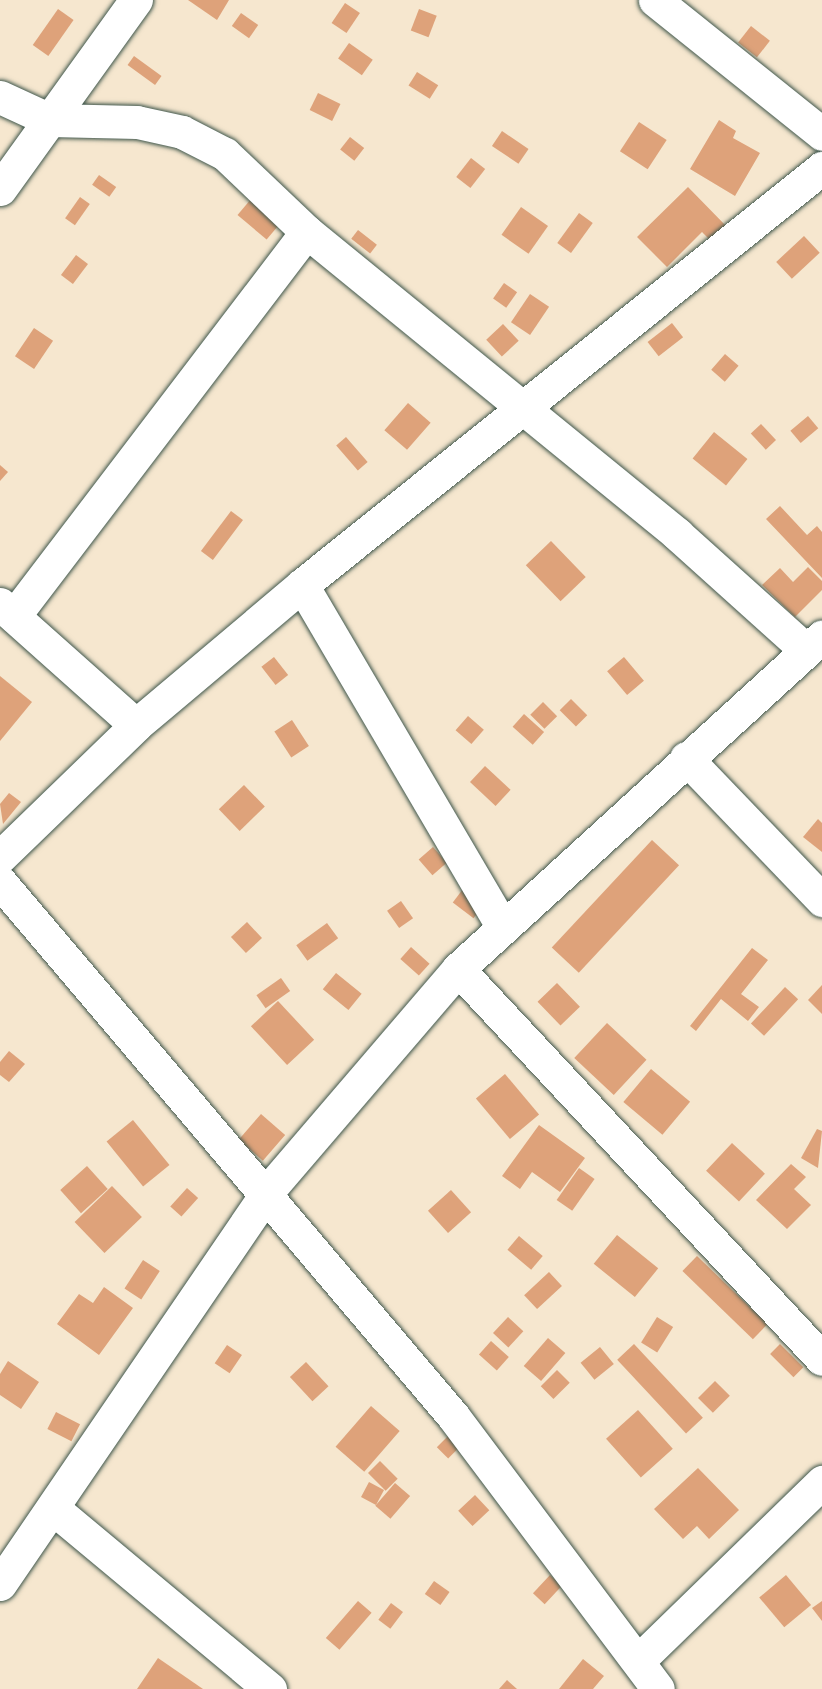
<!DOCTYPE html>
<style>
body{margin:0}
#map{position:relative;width:822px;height:1689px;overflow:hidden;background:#f6e7cf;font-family:Mynerve,sans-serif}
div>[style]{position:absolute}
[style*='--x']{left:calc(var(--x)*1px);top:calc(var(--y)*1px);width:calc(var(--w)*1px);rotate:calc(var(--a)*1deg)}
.building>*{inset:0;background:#dea27a;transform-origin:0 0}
.roads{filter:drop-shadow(0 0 2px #3f564b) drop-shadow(0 0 2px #3f564b)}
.minor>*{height:33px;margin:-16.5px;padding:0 16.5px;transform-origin:16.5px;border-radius:16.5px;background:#fff}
span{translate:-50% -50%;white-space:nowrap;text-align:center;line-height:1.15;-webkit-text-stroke:5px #fcf5e5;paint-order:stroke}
</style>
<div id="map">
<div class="building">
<i style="clip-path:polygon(188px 0,229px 0,217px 20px)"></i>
<i style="left:345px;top:3px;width:18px;height:24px;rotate:34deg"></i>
<i style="left:58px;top:9px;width:19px;height:44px;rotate:35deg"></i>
<i style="left:419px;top:9px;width:19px;height:23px;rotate:21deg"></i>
<i style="left:241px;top:13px;width:21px;height:16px;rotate:35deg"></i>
<i style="left:751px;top:26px;width:24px;height:21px;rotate:38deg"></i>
<i style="left:349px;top:43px;width:29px;height:19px;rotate:35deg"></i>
<i style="left:134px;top:56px;width:34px;height:11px;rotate:36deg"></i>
<i style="left:417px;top:72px;width:25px;height:16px;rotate:32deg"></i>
<i style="left:318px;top:93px;width:25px;height:19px;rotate:26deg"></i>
<i style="clip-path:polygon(719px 120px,736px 131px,733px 138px,760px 153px,735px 196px,690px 169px)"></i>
<i style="left:639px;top:122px;width:33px;height:35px;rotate:33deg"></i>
<i style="left:502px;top:131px;width:32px;height:18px;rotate:34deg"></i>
<i style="left:350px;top:137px;width:18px;height:16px;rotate:38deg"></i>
<i style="left:471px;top:158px;width:18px;height:24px;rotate:38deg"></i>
<i style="left:99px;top:175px;width:21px;height:12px;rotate:35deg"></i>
<i style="clip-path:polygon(688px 187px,728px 228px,713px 243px,702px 232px,667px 267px,637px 237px)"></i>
<i style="left:80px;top:197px;width:12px;height:26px;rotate:35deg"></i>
<i style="left:251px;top:199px;width:38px;height:21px;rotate:40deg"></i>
<i style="left:521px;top:207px;width:33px;height:34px;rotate:35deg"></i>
<i style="left:579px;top:213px;width:17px;height:37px;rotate:36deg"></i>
<i style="left:358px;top:230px;width:24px;height:11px;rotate:38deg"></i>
<i style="left:804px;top:236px;width:23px;height:38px;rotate:47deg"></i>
<i style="left:76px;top:255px;width:15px;height:25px;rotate:37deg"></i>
<i style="left:504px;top:283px;width:16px;height:19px;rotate:35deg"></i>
<i style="left:530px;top:294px;width:23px;height:34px;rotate:34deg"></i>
<i style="left:672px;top:323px;width:18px;height:31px;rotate:52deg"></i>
<i style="left:503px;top:324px;width:23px;height:23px;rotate:47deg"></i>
<i style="left:34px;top:328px;width:23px;height:34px;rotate:34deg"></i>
<i style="left:725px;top:354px;width:18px;height:21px;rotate:41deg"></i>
<i style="left:408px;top:403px;width:30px;height:36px;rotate:41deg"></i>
<i style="left:808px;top:416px;width:16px;height:23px;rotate:50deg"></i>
<i style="left:761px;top:424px;width:22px;height:14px;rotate:47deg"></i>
<i style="left:714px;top:432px;width:43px;height:34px;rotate:39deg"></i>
<i style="left:346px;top:437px;width:33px;height:13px;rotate:49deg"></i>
<i style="clip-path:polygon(0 465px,8px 472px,0 481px)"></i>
<i style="clip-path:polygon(780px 506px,807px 535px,817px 526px,822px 532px,822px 578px,766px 519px)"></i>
<i style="left:231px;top:511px;width:15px;height:50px;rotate:37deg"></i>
<i style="left:551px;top:541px;width:50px;height:35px;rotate:46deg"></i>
<i style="clip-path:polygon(808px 567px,822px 581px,822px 590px,795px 617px,762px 585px,780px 568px,793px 582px)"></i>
<i style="left:274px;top:657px;width:23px;height:16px;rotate:52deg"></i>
<i style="left:624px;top:657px;width:31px;height:22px;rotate:50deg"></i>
<i style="clip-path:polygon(0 676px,32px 702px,0 741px)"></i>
<i style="left:571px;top:699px;width:23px;height:16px;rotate:45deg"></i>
<i style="left:543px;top:702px;width:20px;height:18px;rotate:45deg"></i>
<i style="left:524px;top:714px;width:27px;height:17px;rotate:42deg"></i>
<i style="left:468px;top:716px;width:21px;height:19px;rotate:41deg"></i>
<i style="left:292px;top:720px;width:31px;height:21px;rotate:57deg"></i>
<i style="left:485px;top:766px;width:35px;height:22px;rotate:43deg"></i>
<i style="left:244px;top:785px;width:30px;height:35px;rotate:46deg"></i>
<i style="clip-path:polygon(9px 793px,21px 802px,3px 824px,0 804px)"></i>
<i style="clip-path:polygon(818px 819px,822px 823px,822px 852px,803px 837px)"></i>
<i style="left:652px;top:840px;width:37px;height:147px;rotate:43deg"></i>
<i style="left:433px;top:847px;width:21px;height:19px;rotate:49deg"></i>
<i style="left:466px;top:885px;width:26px;height:22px;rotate:37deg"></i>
<i style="left:401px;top:901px;width:21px;height:17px;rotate:55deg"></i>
<i style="left:247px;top:922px;width:22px;height:22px;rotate:47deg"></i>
<i style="left:327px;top:923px;width:19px;height:38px;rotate:54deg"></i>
<i style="left:411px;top:947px;width:25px;height:16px;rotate:42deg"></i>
<i style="clip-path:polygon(752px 948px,768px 960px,741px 994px,759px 1007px,748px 1021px,721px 999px,696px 1031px,690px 1026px)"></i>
<i style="left:336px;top:973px;width:33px;height:21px;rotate:39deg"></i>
<i style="left:281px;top:978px;width:16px;height:30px;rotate:55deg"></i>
<i style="left:557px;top:983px;width:33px;height:27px;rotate:46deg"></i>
<i style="clip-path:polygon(822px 985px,822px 1014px,808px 1000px)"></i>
<i style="left:785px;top:987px;width:18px;height:50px;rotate:43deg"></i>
<i style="left:278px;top:1001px;width:53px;height:37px;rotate:47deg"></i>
<i style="left:607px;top:1023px;width:54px;height:48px;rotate:43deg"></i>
<i style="clip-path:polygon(9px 1051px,25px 1064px,9px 1082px,0 1075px,0 1062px)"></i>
<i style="left:651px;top:1069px;width:51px;height:43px;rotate:40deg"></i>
<i style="left:505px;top:1074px;width:53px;height:38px;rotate:50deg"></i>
<i style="left:261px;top:1114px;width:32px;height:34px;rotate:41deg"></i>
<i style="left:133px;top:1120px;width:58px;height:34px;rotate:51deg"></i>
<i style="clip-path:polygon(539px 1125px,585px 1158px,560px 1192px,532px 1172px,520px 1189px,502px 1176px)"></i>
<i style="clip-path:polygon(817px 1129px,822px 1131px,818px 1168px,801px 1158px)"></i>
<i style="left:732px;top:1143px;width:45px;height:38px;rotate:43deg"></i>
<i style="clip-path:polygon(791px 1164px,806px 1177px,794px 1189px,811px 1205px,787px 1229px,756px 1200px)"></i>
<i style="left:87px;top:1166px;width:31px;height:36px;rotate:48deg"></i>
<i style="left:579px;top:1168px;width:19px;height:39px;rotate:35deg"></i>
<i style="left:112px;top:1186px;width:43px;height:52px;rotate:46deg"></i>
<i style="left:187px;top:1188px;width:15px;height:25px;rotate:42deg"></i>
<i style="left:451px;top:1190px;width:30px;height:31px;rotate:48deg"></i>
<i style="left:617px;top:1235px;width:53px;height:37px;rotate:39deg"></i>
<i style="left:519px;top:1236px;width:31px;height:18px;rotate:40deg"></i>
<i style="left:697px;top:1256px;width:98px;height:21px;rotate:44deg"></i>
<i style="left:143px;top:1260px;width:20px;height:34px;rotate:33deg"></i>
<i style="left:549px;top:1272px;width:19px;height:34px;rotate:47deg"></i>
<i style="clip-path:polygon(104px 1287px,133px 1308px,99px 1355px,57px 1324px,79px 1294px,93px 1303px)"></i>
<i style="left:508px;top:1317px;width:21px;height:22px;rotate:43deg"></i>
<i style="left:657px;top:1317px;width:19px;height:30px;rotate:32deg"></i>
<i style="left:548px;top:1338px;width:23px;height:37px;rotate:41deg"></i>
<i style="left:491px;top:1341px;width:24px;height:18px;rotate:42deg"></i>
<i style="left:634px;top:1344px;width:101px;height:23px;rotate:47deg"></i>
<i style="left:780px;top:1344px;width:33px;height:14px;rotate:45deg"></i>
<i style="left:227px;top:1345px;width:18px;height:22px;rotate:34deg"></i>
<i style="left:600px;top:1347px;width:22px;height:25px;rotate:51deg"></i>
<i style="clip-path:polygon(8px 1361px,39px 1382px,21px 1409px,0 1395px,0 1374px)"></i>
<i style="left:306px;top:1362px;width:33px;height:22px;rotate:47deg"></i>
<i style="left:557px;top:1370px;width:18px;height:23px;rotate:45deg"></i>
<i style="left:715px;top:1381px;width:21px;height:24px;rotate:45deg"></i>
<i style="left:371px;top:1406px;width:38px;height:54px;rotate:41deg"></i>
<i style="left:638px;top:1410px;width:52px;height:43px;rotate:48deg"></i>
<i style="left:56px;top:1412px;width:27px;height:19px;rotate:27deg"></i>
<i style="left:451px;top:1433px;width:16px;height:20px;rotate:45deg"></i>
<i style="left:380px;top:1461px;width:25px;height:17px;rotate:45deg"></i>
<i style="clip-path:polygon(698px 1468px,739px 1510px,709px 1539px,697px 1526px,683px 1539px,654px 1509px)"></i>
<i style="left:369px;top:1482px;width:17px;height:17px;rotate:28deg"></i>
<i style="left:395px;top:1483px;width:20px;height:30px;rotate:41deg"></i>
<i style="left:475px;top:1495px;width:21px;height:23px;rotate:47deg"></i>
<i style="left:550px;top:1575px;width:16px;height:25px;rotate:43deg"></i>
<i style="left:786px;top:1575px;width:39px;height:35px;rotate:50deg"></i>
<i style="left:434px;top:1581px;width:19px;height:16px;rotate:35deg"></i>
<i style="left:358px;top:1601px;width:18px;height:49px;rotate:41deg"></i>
<i style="clip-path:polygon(822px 1601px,822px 1621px,812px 1608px)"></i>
<i style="left:391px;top:1603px;width:15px;height:21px;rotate:37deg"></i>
<i style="clip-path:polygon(158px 1658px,203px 1689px,137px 1689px)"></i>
<i style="clip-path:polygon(583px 1659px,604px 1676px,593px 1689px,559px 1689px)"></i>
<i style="clip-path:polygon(507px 1680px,517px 1689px,499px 1689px)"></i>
</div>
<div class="roads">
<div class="minor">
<i style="--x:655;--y:0;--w:214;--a:38.7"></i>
<i style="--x:0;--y:97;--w:55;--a:24.7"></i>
<i style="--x:50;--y:120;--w:87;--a:1.3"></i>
<i style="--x:137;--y:122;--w:46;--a:12.5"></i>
<i style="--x:182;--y:132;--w:48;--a:27.1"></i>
<i style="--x:225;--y:154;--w:113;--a:43.6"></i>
<i style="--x:307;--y:232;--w:478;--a:39.2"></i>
<i style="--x:677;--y:534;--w:173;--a:42"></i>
<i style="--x:0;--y:189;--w:233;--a:-54.3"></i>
<i style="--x:302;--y:585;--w:395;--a:59.6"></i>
<i style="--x:0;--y:604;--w:182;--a:41.7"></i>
<i style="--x:14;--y:616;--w:483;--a:-52.7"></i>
<i style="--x:686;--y:758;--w:197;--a:46.2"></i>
<i style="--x:0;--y:857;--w:190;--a:-44.1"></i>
<i style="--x:136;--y:725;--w:217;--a:-40.1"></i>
<i style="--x:302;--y:585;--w:667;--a:-38.73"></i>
<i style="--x:0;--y:882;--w:700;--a:49.69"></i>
<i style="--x:453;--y:1416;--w:341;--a:53.1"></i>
<i style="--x:458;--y:969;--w:533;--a:46.97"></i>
<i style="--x:55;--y:1510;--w:280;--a:39.8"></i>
<i style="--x:0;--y:1584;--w:474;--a:-55.7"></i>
<i style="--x:267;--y:1192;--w:294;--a:-49.4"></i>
<i style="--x:458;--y:969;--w:493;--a:-42.4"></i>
<i style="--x:638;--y:1661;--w:257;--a:-44.2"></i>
</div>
</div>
</div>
